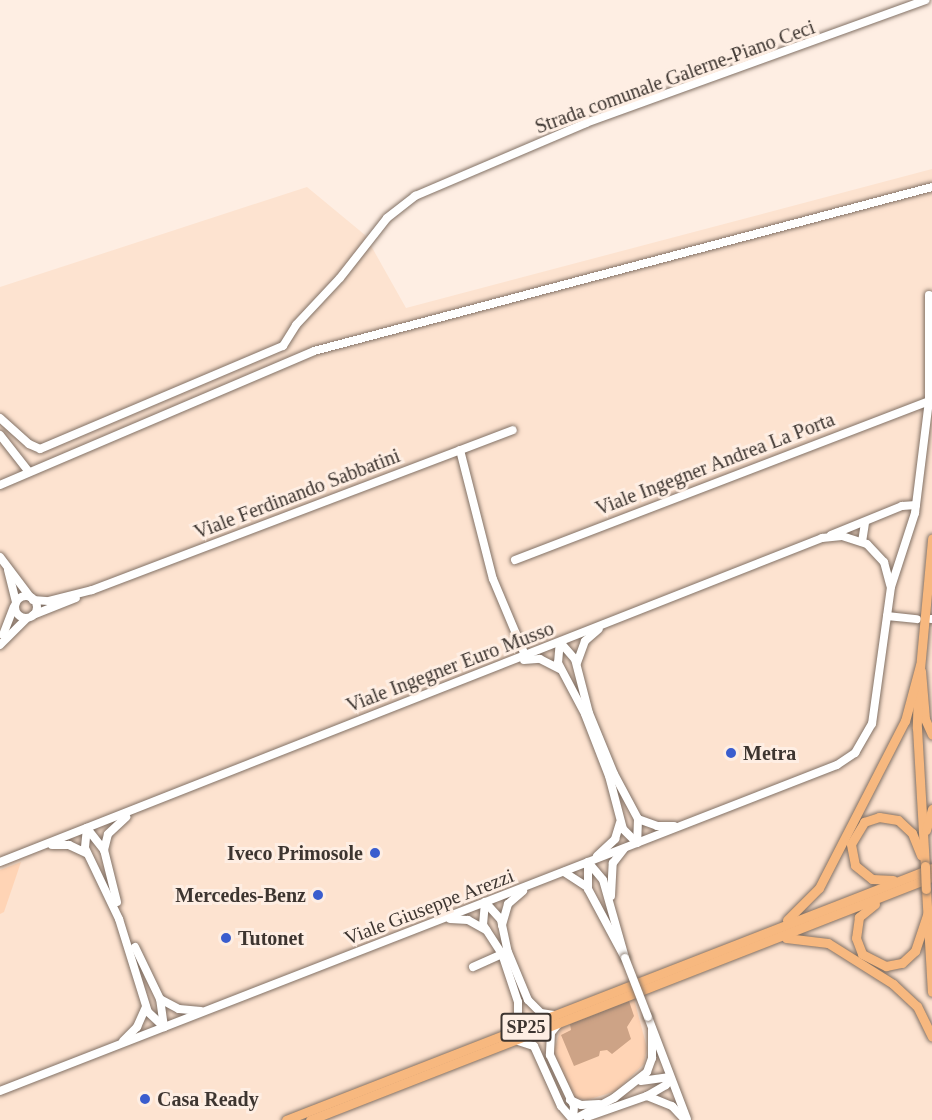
<!DOCTYPE html>
<style>
body{margin:0}
#map{position:relative;width:932px;height:1120px;overflow:hidden;background:#feeee3;font-family:"Times New Roman",serif}
div>[style]{position:absolute}
[style*='--x']{left:calc(var(--x)*1px);top:calc(var(--y)*1px);width:calc(var(--w)*1px);rotate:calc(var(--a)*1deg)}
.built>*{inset:0;background:#fde3d0}
.green>*{inset:0;background:#ffd4b5}
.forest>*{inset:0;background:#cda386}
.roads{filter:drop-shadow(0 0 2px #827165) drop-shadow(0 0 2px #827165)}
.minor>*{height:8px;margin:-4px;padding:0 4px;transform-origin:4px;border-radius:4px;background:#fff}
.minor>.ring{margin:-4px;padding:0;box-sizing:content-box;background:none;border:8px solid #fff;border-radius:50%}
.major>*{height:9px;margin:-4.5px;padding:0 4.5px;transform-origin:4.5px;border-radius:4.5px;background:#f7b87f}
.bridges{filter:drop-shadow(0 0 2px #827165) drop-shadow(0 0 2px #827165)}
.minor-bridge>*{height:8px;margin:-4px;padding:0 4px;transform-origin:4px;border-radius:4px;background:#fff}
.major-bridge>*{height:9px;margin:-4.5px;padding:0 4.5px;transform-origin:4.5px;border-radius:4.5px;background:#f7b87f}
.dots>*{width:16px;height:16px;translate:-50% -50%;box-sizing:border-box;border:3px solid #feeee3;border-radius:50%}
span{translate:-50% -50%;white-space:nowrap;text-align:center;line-height:1.15;-webkit-text-stroke:6px #feeee3;paint-order:stroke}
.shield-label span{padding:2px 4px;background:#feeee3;border:2px solid;border-radius:4px;-webkit-text-stroke-width:0}
.shield-label{font-size:18px;color:#3d3530;font-weight:700}
.street-label{font-size:20px;color:#3d3530}
.poi-label{font-size:20px;color:#3d3530;font-weight:700}
.left{translate:0 -50%;text-align:left}
.right{translate:-100% -50%;text-align:right}
</style>
<div id="map">
<div class="built">
<i style="clip-path:polygon(932px 169px,932px 1120px,0 1120px,0 287px,307px 187px,365px 235px,406px 308px)"></i>
</div>
<div class="green">
<i style="clip-path:polygon(21px 862px,4px 912px,0 914px,0 870px)"></i>
<i style="clip-path:polygon(634px 999px,647px 1048px,644px 1064px,616px 1091px,587px 1100px,576px 1098px,559px 1070px,554px 1050px,561px 1028px)"></i>
</div>
<div class="forest">
<i style="clip-path:polygon(629px 1001px,634px 1016px,627px 1027px,631px 1039px,612px 1054px,607px 1050px,600px 1051px,599px 1056px,574px 1066px,561px 1035px,571px 1030px,570px 1024px)"></i>
</div>
<div class="roads">
<div class="minor">
<i style="--x:0;--y:418;--w:39;--a:42"></i>
<i style="--x:29;--y:444;--w:12;--a:24"></i>
<i style="--x:40;--y:449;--w:264;--a:-23"></i>
<i style="--x:283;--y:346;--w:25;--a:-58"></i>
<i style="--x:296;--y:325;--w:64;--a:-46.9"></i>
<i style="--x:340;--y:278;--w:76;--a:-51.9"></i>
<i style="--x:387;--y:218;--w:36;--a:-38"></i>
<i style="--x:415;--y:196;--w:186;--a:-23.1"></i>
<i style="--x:586;--y:123;--w:361;--a:-19.9"></i>
<i style="--x:0;--y:435;--w:47;--a:51.9"></i>
<i style="--x:460;--y:450;--w:133;--a:75.7"></i>
<i style="--x:493;--y:579;--w:82;--a:67.2"></i>
<i style="--x:0;--y:485;--w:341;--a:-23.1"></i>
<i style="--x:314;--y:351;--w:639;--a:-14.86"></i>
<i style="--x:831;--y:535;--w:77;--a:-22.2"></i>
<i style="--x:902;--y:506;--w:14;--a:-4"></i>
<i style="--x:862;--y:542;--w:19;--a:-81"></i>
<i style="--x:0;--y:557;--w:51;--a:52.9"></i>
<i style="--x:515;--y:560;--w:443;--a:-21"></i>
<i style="--x:8;--y:570;--w:33;--a:76"></i>
<i class="ring" style="left:15px;top:596px;width:14px;height:14px"></i>
<i style="--x:33;--y:600;--w:16;--a:4"></i>
<i style="--x:49;--y:601;--w:44;--a:-14.3"></i>
<i style="--x:92;--y:590;--w:450;--a:-20.8"></i>
<i style="--x:33;--y:615;--w:46;--a:-21.6"></i>
<i style="--x:887;--y:616;--w:30;--a:6"></i>
<i style="--x:931;--y:619;--w:1;--a:0"></i>
<i style="--x:3;--y:635;--w:30;--a:-69"></i>
<i style="--x:560;--y:642;--w:23;--a:49"></i>
<i style="--x:575;--y:659;--w:56;--a:75.5"></i>
<i style="--x:589;--y:713;--w:66;--a:67.7"></i>
<i style="--x:614;--y:774;--w:51;--a:61.9"></i>
<i style="--x:638;--y:819;--w:24;--a:92"></i>
<i style="--x:637;--y:843;--w:20;--a:-135"></i>
<i style="--x:623;--y:829;--w:55;--a:-104.8"></i>
<i style="--x:609;--y:776;--w:66;--a:-111.2"></i>
<i style="--x:585;--y:714;--w:58;--a:-117.9"></i>
<i style="--x:558;--y:663;--w:21;--a:-85"></i>
<i style="--x:0;--y:645;--w:38;--a:-45"></i>
<i style="--x:524;--y:660;--w:16;--a:-4"></i>
<i style="--x:540;--y:659;--w:22;--a:27"></i>
<i style="--x:577;--y:663;--w:23;--a:-70"></i>
<i style="--x:585;--y:641;--w:18;--a:-41"></i>
<i style="--x:638;--y:819;--w:20;--a:20"></i>
<i style="--x:657;--y:826;--w:17;--a:0"></i>
<i style="--x:52;--y:845;--w:17;--a:0"></i>
<i style="--x:69;--y:845;--w:19;--a:25"></i>
<i style="--x:104;--y:850;--w:28;--a:-128"></i>
<i style="--x:87;--y:828;--w:20;--a:96"></i>
<i style="--x:85;--y:848;--w:79;--a:64.4"></i>
<i style="--x:119;--y:919;--w:97;--a:72.7"></i>
<i style="--x:148;--y:1012;--w:22;--a:43"></i>
<i style="--x:164;--y:1027;--w:28;--a:-98"></i>
<i style="--x:597;--y:856;--w:25;--a:-43"></i>
<i style="--x:615;--y:839;--w:17;--a:-73"></i>
<i style="--x:0;--y:862;--w:884;--a:-21.51"></i>
<i style="--x:822;--y:538;--w:20;--a:-6"></i>
<i style="--x:842;--y:536;--w:26;--a:18"></i>
<i style="--x:867;--y:544;--w:25;--a:47"></i>
<i style="--x:884;--y:562;--w:24;--a:75"></i>
<i style="--x:588;--y:862;--w:23;--a:50"></i>
<i style="--x:603;--y:880;--w:81;--a:74.2"></i>
<i style="--x:625;--y:958;--w:78;--a:-118.2"></i>
<i style="--x:588;--y:889;--w:27;--a:-90"></i>
<i style="--x:564;--y:872;--w:27;--a:33"></i>
<i style="--x:611;--y:896;--w:33;--a:-87"></i>
<i style="--x:613;--y:863;--w:18;--a:-52"></i>
<i style="--x:117;--y:902;--w:54;--a:-104"></i>
<i style="--x:104;--y:850;--w:16;--a:-76"></i>
<i style="--x:108;--y:834;--w:25;--a:-43"></i>
<i style="--x:450;--y:919;--w:18;--a:3"></i>
<i style="--x:468;--y:920;--w:21;--a:29"></i>
<i style="--x:502;--y:925;--w:22;--a:-74"></i>
<i style="--x:508;--y:904;--w:20;--a:-41"></i>
<i style="--x:135;--y:947;--w:58;--a:64.3"></i>
<i style="--x:160;--y:999;--w:21;--a:28"></i>
<i style="--x:179;--y:1009;--w:22;--a:5"></i>
<i style="--x:473;--y:967;--w:34;--a:-24"></i>
<i style="--x:648;--y:1017;--w:109;--a:69.1"></i>
<i style="--x:559;--y:1023;--w:13;--a:129"></i>
<i style="--x:551;--y:1033;--w:22;--a:93"></i>
<i style="--x:550;--y:1055;--w:56;--a:64.8"></i>
<i style="--x:574;--y:1106;--w:14;--a:94"></i>
<i style="--x:510;--y:1033;--w:16;--a:-60"></i>
<i style="--x:518;--y:1019;--w:17;--a:-90"></i>
<i style="--x:518;--y:1002;--w:51;--a:-108.4"></i>
<i style="--x:502;--y:954;--w:35;--a:-123"></i>
<i style="--x:483;--y:925;--w:23;--a:-85"></i>
<i style="--x:485;--y:902;--w:24;--a:48"></i>
<i style="--x:501;--y:920;--w:33;--a:78"></i>
<i style="--x:508;--y:952;--w:52;--a:67.4"></i>
<i style="--x:528;--y:1000;--w:18;--a:45"></i>
<i style="--x:541;--y:1013;--w:13;--a:9"></i>
<i style="--x:515;--y:1040;--w:20;--a:18"></i>
<i style="--x:534;--y:1046;--w:66;--a:65.8"></i>
<i style="--x:561;--y:1106;--w:18;--a:49"></i>
<i style="--x:123;--y:1041;--w:20;--a:-45"></i>
<i style="--x:137;--y:1027;--w:22;--a:-66"></i>
<i style="--x:641;--y:1081;--w:29;--a:-8"></i>
<i style="--x:670;--y:1077;--w:9;--a:117"></i>
<i style="--x:666;--y:1085;--w:22;--a:150"></i>
<i style="--x:0;--y:1091;--w:898;--a:-21.28"></i>
<i style="--x:837;--y:765;--w:22;--a:-34"></i>
<i style="--x:855;--y:753;--w:34;--a:-60"></i>
<i style="--x:872;--y:724;--w:138;--a:-82.1"></i>
<i style="--x:891;--y:587;--w:78;--a:-72"></i>
<i style="--x:915;--y:513;--w:113;--a:-82.9"></i>
<i style="--x:929;--y:401;--w:106;--a:-90"></i>
<i style="--x:570;--y:1100;--w:12;--a:24"></i>
<i style="--x:581;--y:1105;--w:18;--a:-3"></i>
<i style="--x:587;--y:1117;--w:64;--a:-19.3"></i>
<i style="--x:647;--y:1096;--w:27;--a:22"></i>
<i style="--x:672;--y:1106;--w:19;--a:47"></i>
<i style="--x:573;--y:1120;--w:47;--a:-28.2"></i>
<i style="--x:614;--y:1098;--w:42;--a:-38.2"></i>
<i style="--x:647;--y:1072;--w:15;--a:-70"></i>
<i style="--x:652;--y:1058;--w:28;--a:-90"></i>
</div>
<div class="major">
<i style="--x:920;--y:669;--w:131;--a:-84.7"></i>
<i style="--x:921;--y:671;--w:48;--a:85.2"></i>
<i style="--x:925;--y:719;--w:17;--a:66"></i>
<i style="--x:918;--y:692;--w:36;--a:92"></i>
<i style="--x:917;--y:728;--w:138;--a:86.7"></i>
<i style="--x:926;--y:830;--w:22;--a:-74"></i>
<i style="--x:893;--y:880;--w:21;--a:-177"></i>
<i style="--x:872;--y:879;--w:22;--a:-141"></i>
<i style="--x:855;--y:865;--w:21;--a:-101"></i>
<i style="--x:851;--y:844;--w:26;--a:-59"></i>
<i style="--x:864;--y:822;--w:16;--a:-18"></i>
<i style="--x:879;--y:817;--w:19;--a:9"></i>
<i style="--x:898;--y:820;--w:19;--a:43"></i>
<i style="--x:912;--y:833;--w:24;--a:68"></i>
<i style="--x:926;--y:889;--w:103;--a:86.7"></i>
<i style="--x:875;--y:904;--w:21;--a:141"></i>
<i style="--x:859;--y:917;--w:21;--a:98"></i>
<i style="--x:856;--y:938;--w:17;--a:69"></i>
<i style="--x:862;--y:954;--w:27;--a:27"></i>
<i style="--x:886;--y:966;--w:16;--a:-11"></i>
<i style="--x:902;--y:963;--w:18;--a:-43"></i>
<i style="--x:915;--y:951;--w:41;--a:-71.6"></i>
<i style="--x:787;--y:920;--w:45;--a:-45"></i>
<i style="--x:819;--y:888;--w:188;--a:-62.8"></i>
<i style="--x:905;--y:721;--w:58;--a:-75"></i>
<i style="--x:786;--y:938;--w:42;--a:6.8"></i>
<i style="--x:828;--y:943;--w:77;--a:32.2"></i>
<i style="--x:893;--y:984;--w:33;--a:43"></i>
<i style="--x:917;--y:1006;--w:34;--a:64"></i>
<i style="--x:286;--y:1120;--w:693;--a:-21.31"></i>
<i style="--x:310;--y:1120;--w:668;--a:-21.34"></i>
</div>
</div>
<div class="bridges">
<div class="minor-bridge">
<i style="--x:625;--y:958;--w:63;--a:68.7"></i>
</div>
<div class="major-bridge">
<i style="--x:925;--y:866;--w:23;--a:88"></i>
</div>
</div>
<div class="dots">
<i style="left:731px;top:753px;background:#3a5dce"></i>
<i style="left:375px;top:853px;background:#3a5dce"></i>
<i style="left:318px;top:895px;background:#3a5dce"></i>
<i style="left:226px;top:938px;background:#3a5dce"></i>
<i style="left:145px;top:1099px;background:#3a5dce"></i>
</div>
<div class="shield-label">
<span style="left:526px;top:1027px">SP25</span>
</div>
<div class="street-label">
<span style="left:675px;top:77px;rotate:-20deg">Strada comunale Galerne-Piano Ceci</span>
<span style="left:715px;top:464px;rotate:-21deg">Viale Ingegner Andrea La Porta</span>
<span style="left:297px;top:494px;rotate:-21deg">Viale Ferdinando Sabbatini</span>
<span style="left:450px;top:667px;rotate:-21deg">Viale Ingegner Euro Musso</span>
<span style="left:429px;top:907px;rotate:-21deg">Viale Giuseppe Arezzi</span>
</div>
<div class="poi-label">
<span class="left" style="left:743px;top:753px">Metra</span>
<span class="right" style="left:363px;top:853px">Iveco Primosole</span>
<span class="right" style="left:306px;top:895px">Mercedes-Benz</span>
<span class="left" style="left:238px;top:938px">Tutonet</span>
<span class="left" style="left:157px;top:1099px">Casa Ready</span>
</div>
</div>
